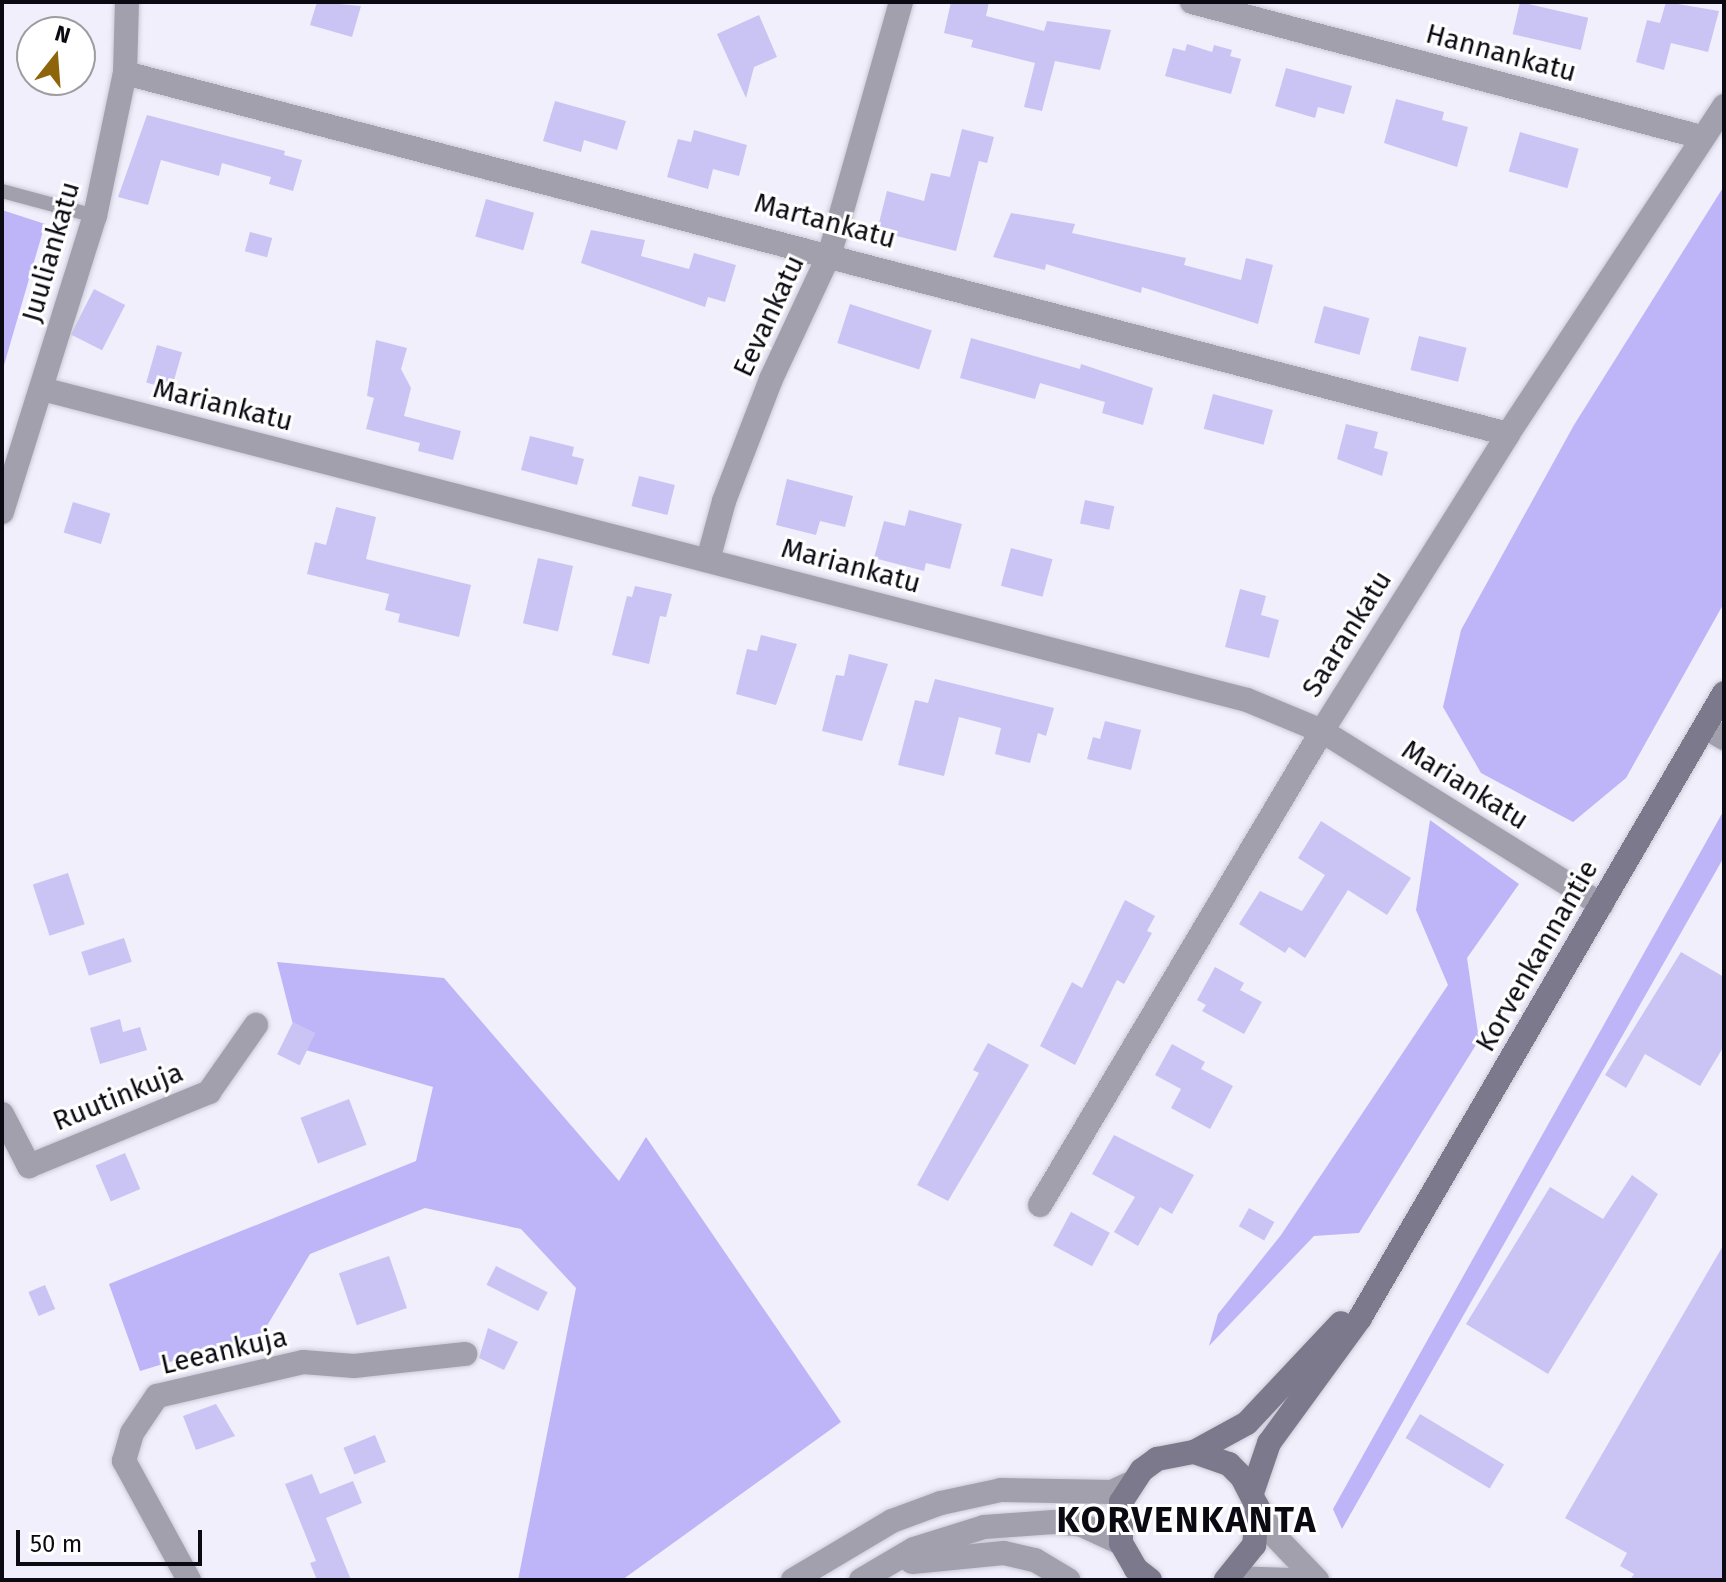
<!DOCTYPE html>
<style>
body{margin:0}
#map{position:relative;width:1726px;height:1582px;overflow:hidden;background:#f0effb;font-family:"Fira Sans",sans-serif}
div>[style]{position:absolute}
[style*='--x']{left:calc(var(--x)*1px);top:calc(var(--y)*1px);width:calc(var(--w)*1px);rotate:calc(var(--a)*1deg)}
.green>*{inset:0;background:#bdb5f7}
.building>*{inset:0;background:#c9c4f4;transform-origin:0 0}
.roads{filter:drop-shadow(0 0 2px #cbcad6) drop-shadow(0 0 2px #cbcad6)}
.lane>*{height:14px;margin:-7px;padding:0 7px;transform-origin:7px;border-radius:7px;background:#a1a0ac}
.street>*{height:24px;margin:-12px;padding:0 12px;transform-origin:12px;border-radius:12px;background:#a1a0ac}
.secondary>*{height:24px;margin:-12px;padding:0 12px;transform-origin:12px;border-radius:12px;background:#7b798b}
span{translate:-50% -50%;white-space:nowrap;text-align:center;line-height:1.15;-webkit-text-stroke:6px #fff;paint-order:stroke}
.street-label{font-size:28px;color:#0b0a13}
.district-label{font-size:36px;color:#0b0a13;font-weight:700;letter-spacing:2px}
.frame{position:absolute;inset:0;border:4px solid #0b0a13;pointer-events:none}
.north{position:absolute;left:16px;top:16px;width:80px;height:80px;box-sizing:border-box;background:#fff;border:2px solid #9d9da1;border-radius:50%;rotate:17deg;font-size:22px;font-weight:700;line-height:32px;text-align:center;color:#0b0a13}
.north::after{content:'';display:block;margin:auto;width:28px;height:36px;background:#8e650a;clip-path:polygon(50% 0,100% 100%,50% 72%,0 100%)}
.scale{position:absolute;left:16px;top:1530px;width:186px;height:36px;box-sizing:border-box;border:4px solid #0b0a13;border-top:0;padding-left:10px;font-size:24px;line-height:28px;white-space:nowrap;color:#0b0a13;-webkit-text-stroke:6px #fff;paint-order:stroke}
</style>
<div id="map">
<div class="green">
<i style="clip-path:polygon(1724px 186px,1724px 603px,1626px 778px,1573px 822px,1481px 773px,1443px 707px,1461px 630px,1574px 425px)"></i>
<i style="clip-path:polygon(2px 210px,45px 224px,2px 372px)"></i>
<i style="clip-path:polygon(1724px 810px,1724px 857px,1342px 1529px,1333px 1509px)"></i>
<i style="clip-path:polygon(1430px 820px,1519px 884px,1467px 958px,1479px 1040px,1359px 1233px,1314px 1236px,1209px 1346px,1218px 1314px,1281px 1235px,1448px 985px,1416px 910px)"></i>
<i style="clip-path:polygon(277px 962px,444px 978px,619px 1181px,646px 1137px,841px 1422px,622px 1580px,518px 1580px,576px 1288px,521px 1229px,425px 1208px,310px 1254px,262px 1334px,140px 1371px,109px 1284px,416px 1161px,433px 1087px,299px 1048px)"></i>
</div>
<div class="building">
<i style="clip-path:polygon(317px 2px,361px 6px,352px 37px,310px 25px)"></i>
<i style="clip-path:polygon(951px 2px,989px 2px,986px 16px,1044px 31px,1047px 21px,1111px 30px,1100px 70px,1055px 61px,1042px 111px,1024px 107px,1035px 63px,971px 47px,973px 40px,944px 33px)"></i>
<i style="left:1520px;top:2px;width:70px;height:33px;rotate:13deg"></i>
<i style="clip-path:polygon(1666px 2px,1719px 11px,1708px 52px,1671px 43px,1664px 70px,1636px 62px,1647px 20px,1660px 23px)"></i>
<i style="clip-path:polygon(759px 15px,777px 57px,754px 67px,746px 98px,717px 34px)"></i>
<i style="clip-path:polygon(1187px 44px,1212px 52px,1214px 45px,1232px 50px,1230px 56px,1241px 59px,1231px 94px,1165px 76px,1173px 48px,1185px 51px)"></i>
<i style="clip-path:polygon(1286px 68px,1352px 86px,1344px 114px,1318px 107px,1315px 118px,1275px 106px)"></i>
<i style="clip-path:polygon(1396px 99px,1444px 112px,1442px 120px,1468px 127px,1457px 167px,1384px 143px)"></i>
<i style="clip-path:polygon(555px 101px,626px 121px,617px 150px,584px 140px,581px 152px,543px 141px)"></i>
<i style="clip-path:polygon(147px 115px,285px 151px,284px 155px,302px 160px,293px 191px,269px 184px,271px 177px,222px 163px,219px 176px,161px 160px,148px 205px,118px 197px)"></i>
<i style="clip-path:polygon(962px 129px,994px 137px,987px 163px,979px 161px,956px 251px,877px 231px,887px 191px,924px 201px,931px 173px,950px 177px)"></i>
<i style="clip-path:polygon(694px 130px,747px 145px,739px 176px,713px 169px,708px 189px,667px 177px,678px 139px,691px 142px)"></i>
<i style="left:1520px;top:132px;width:61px;height:41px;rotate:16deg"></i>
<i style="left:486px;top:199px;width:50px;height:39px;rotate:16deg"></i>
<i style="clip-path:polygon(1011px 213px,1075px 224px,1072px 233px,1186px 258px,1184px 265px,1241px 280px,1246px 258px,1273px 265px,1258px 324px,1142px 287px,1141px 293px,1046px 264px,1045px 270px,993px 257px)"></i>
<i style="clip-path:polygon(591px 230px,645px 240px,641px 256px,689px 269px,694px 253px,736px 265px,725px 302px,708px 297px,705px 307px,581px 263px)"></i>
<i style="left:250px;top:232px;width:23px;height:20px;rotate:15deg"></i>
<i style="left:94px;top:289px;width:35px;height:51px;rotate:27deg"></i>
<i style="left:850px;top:304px;width:86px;height:41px;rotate:18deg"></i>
<i style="left:1324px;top:306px;width:47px;height:38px;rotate:15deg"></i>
<i style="left:1419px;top:336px;width:49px;height:35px;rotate:14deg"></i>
<i style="clip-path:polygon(971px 338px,1080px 369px,1081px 364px,1153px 388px,1143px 425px,1102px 413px,1105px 402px,1040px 383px,1035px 399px,960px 378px)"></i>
<i style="clip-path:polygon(376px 340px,407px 348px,401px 369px,411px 388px,404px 416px,461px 431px,453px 460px,418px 451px,420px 443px,366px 429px,374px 398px,367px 396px)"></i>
<i style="left:157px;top:345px;width:26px;height:39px;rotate:16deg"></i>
<i style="left:1213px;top:394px;width:62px;height:36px;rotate:15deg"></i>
<i style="clip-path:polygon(1346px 424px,1378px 432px,1374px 448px,1388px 452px,1382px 476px,1337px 459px)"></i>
<i style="clip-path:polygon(530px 436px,574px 447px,572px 456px,584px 459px,577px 485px,521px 470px)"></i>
<i style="left:639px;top:476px;width:37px;height:31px;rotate:14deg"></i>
<i style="clip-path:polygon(787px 479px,853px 496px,845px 527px,820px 521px,816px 535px,776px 525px)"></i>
<i style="left:1085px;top:500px;width:30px;height:24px;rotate:12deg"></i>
<i style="left:73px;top:502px;width:39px;height:32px;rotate:17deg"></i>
<i style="clip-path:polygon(336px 507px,376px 517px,366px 559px,471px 585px,459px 637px,398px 622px,400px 614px,385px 610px,389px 594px,307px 574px,315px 542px,326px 545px)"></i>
<i style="clip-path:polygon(909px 510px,962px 524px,950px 569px,926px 563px,924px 571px,874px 558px,884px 521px,905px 526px)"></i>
<i style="left:1011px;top:548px;width:43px;height:39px;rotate:15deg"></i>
<i style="left:538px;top:558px;width:36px;height:67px;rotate:13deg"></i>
<i style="clip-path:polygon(635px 586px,672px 594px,666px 617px,660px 616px,649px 664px,612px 655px,627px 596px,632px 597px)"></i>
<i style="clip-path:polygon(1240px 589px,1266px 596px,1261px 615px,1279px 620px,1269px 658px,1225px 647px)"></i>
<i style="clip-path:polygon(761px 635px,797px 644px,776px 705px,736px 694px,747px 649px,757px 651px)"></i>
<i style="clip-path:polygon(849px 654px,888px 664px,862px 741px,822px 731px,836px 675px,844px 676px)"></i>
<i style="clip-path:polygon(935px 679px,1054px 708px,1046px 736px,1038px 733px,1030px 763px,995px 754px,1001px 728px,959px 717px,944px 776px,898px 765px,915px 700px,928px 703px)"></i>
<i style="clip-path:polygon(1105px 721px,1141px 730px,1131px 770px,1087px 759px,1093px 737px,1100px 739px)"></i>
<i style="clip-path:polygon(1321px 821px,1411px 878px,1387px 915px,1348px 890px,1305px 958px,1289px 947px,1285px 953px,1239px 924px,1260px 891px,1302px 911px,1325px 875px,1298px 858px)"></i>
<i style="left:68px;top:873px;width:54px;height:37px;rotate:72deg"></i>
<i style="clip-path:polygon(1125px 900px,1155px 916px,1147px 931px,1152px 933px,1124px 984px,1117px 980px,1075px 1065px,1040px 1046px,1072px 982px,1082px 988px)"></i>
<i style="left:124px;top:938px;width:25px;height:45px;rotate:72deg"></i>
<i style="clip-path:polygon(1681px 952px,1724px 977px,1724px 1046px,1700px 1086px,1645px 1054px,1626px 1088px,1605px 1075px)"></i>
<i style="clip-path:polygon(1215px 967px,1244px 983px,1240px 990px,1262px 1002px,1244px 1034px,1202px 1011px,1206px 1005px,1197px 1000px)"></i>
<i style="clip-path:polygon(120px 1019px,123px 1032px,140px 1027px,147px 1050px,100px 1064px,90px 1028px)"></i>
<i style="left:293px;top:1022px;width:25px;height:36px;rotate:26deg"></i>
<i style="clip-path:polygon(988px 1043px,1029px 1065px,948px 1201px,917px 1185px,979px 1073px,973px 1070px)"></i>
<i style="clip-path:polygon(1172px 1044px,1205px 1062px,1201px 1069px,1233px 1086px,1210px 1129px,1171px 1108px,1181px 1089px,1155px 1075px)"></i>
<i style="left:349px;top:1099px;width:49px;height:52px;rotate:69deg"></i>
<i style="clip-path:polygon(1114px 1135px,1194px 1175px,1172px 1214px,1160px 1207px,1138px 1246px,1114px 1232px,1135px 1197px,1092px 1174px)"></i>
<i style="left:125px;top:1153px;width:39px;height:32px;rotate:67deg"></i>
<i style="clip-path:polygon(1632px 1175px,1658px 1194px,1548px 1374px,1466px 1324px,1550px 1187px,1603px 1219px)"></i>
<i style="left:1249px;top:1208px;width:29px;height:21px;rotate:29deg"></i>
<i style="left:1071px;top:1212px;width:44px;height:38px;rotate:28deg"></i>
<i style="clip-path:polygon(1724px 1244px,1724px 1580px,1630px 1580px,1634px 1574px,1620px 1566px,1627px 1553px,1565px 1518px)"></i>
<i style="left:389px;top:1256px;width:55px;height:53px;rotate:71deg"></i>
<i style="left:496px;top:1266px;width:58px;height:21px;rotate:27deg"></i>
<i style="left:45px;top:1285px;width:26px;height:18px;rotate:67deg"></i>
<i style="clip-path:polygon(488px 1328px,518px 1342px,504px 1370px,479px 1358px)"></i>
<i style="clip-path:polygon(216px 1404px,235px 1436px,196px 1450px,183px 1416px)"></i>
<i style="left:1420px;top:1414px;width:98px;height:28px;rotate:31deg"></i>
<i style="left:375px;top:1435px;width:29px;height:34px;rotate:68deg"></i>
<i style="clip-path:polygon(312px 1474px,320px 1494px,353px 1481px,362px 1503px,326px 1518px,351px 1580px,317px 1580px,310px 1563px,316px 1561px,285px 1484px)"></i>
</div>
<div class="roads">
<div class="lane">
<i style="--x:2;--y:191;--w:96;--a:15"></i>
</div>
<div class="street">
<i style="--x:1192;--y:2;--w:527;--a:14.85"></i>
<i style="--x:125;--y:73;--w:1429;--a:14.63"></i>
<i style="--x:42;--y:389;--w:1244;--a:14.47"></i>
<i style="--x:1247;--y:700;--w:81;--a:22.5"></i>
<i style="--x:1322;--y:731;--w:329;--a:31.9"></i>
<i style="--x:2;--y:512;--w:310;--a:-72.6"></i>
<i style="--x:95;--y:216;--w:146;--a:-78.2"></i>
<i style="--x:125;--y:73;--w:71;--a:-88.4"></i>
<i style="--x:708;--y:560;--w:61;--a:-74.8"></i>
<i style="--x:724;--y:501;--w:131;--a:-68.9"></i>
<i style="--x:771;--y:379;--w:139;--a:-64.9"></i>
<i style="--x:830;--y:253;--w:261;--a:-74.2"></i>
<i style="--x:1705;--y:727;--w:22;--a:30"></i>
<i style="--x:2;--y:1114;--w:59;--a:62.6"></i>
<i style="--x:29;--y:1166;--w:195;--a:-22.3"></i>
<i style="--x:209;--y:1092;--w:82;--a:-55"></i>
<i style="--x:1040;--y:1205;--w:552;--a:-59.25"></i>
<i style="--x:1322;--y:731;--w:350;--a:-57.9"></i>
<i style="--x:1508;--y:434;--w:393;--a:-56.6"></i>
<i style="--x:1257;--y:1506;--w:32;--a:60"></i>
<i style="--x:1273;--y:1534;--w:64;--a:46.3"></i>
<i style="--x:912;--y:1562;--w:92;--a:-5.6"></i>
<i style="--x:1004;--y:1553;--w:32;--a:13"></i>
<i style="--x:1035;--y:1560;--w:39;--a:31"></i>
<i style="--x:1231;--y:1578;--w:59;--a:1.9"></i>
<i style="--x:189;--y:1580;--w:136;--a:-118.6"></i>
<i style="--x:124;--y:1461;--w:29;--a:-74"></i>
<i style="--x:132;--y:1433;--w:45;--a:-56"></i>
<i style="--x:157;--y:1396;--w:150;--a:-13.1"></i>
<i style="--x:303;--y:1362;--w:51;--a:4.5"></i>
<i style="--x:354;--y:1366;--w:112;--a:-6.2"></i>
<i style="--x:793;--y:1580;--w:115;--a:-30.8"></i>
<i style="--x:892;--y:1521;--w:52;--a:-20.2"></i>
<i style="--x:941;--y:1503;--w:61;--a:-12.2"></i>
<i style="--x:1001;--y:1490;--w:111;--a:1"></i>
<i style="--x:1112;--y:1492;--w:19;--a:-25"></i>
<i style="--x:861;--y:1580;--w:61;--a:-30.3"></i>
<i style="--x:914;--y:1549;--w:73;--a:-17.4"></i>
<i style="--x:984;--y:1527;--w:70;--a:-4.1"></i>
<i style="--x:1054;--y:1522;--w:28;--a:6"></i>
<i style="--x:1082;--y:1525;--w:43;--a:24.8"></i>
</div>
<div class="secondary">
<i style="--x:1194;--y:1452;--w:60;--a:-28.7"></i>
<i style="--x:1247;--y:1423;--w:137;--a:-46.8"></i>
<i style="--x:1252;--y:1493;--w:53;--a:-71.2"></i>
<i style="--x:1269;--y:1443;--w:155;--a:-53.9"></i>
<i style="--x:1360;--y:1318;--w:723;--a:-59.78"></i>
<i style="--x:1150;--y:1580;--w:18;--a:-142"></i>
<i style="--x:1136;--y:1569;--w:30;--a:-120"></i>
<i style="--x:1121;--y:1543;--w:41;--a:-90"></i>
<i style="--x:1121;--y:1502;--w:38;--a:-57"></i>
<i style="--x:1142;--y:1470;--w:19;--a:-36"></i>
<i style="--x:1157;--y:1459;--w:38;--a:-11"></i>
<i style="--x:1194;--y:1452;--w:37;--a:19"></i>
<i style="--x:1229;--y:1464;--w:18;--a:45"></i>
<i style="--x:1242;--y:1477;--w:33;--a:63"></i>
<i style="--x:1257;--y:1506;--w:39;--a:94"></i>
<i style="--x:1254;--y:1545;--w:45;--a:128.7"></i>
</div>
</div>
<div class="street-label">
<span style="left:1501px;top:53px;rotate:15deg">Hannankatu</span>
<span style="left:825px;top:221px;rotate:15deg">Martankatu</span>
<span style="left:51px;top:252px;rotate:-74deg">Juuliankatu</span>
<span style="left:769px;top:316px;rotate:-65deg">Eevankatu</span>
<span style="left:223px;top:405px;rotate:14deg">Mariankatu</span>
<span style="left:851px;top:566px;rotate:15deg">Mariankatu</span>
<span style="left:1347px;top:634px;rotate:-58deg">Saarankatu</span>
<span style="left:1465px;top:785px;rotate:32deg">Mariankatu</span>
<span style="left:1537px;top:956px;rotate:-60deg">Korvenkannantie</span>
<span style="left:118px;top:1097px;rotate:-22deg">Ruutinkuja</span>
<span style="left:224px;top:1351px;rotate:-13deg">Leeankuja</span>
</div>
<div class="district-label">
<span style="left:1187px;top:1521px">KORVENKANTA</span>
</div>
<div class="frame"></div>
<div class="north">N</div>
<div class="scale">50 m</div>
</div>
